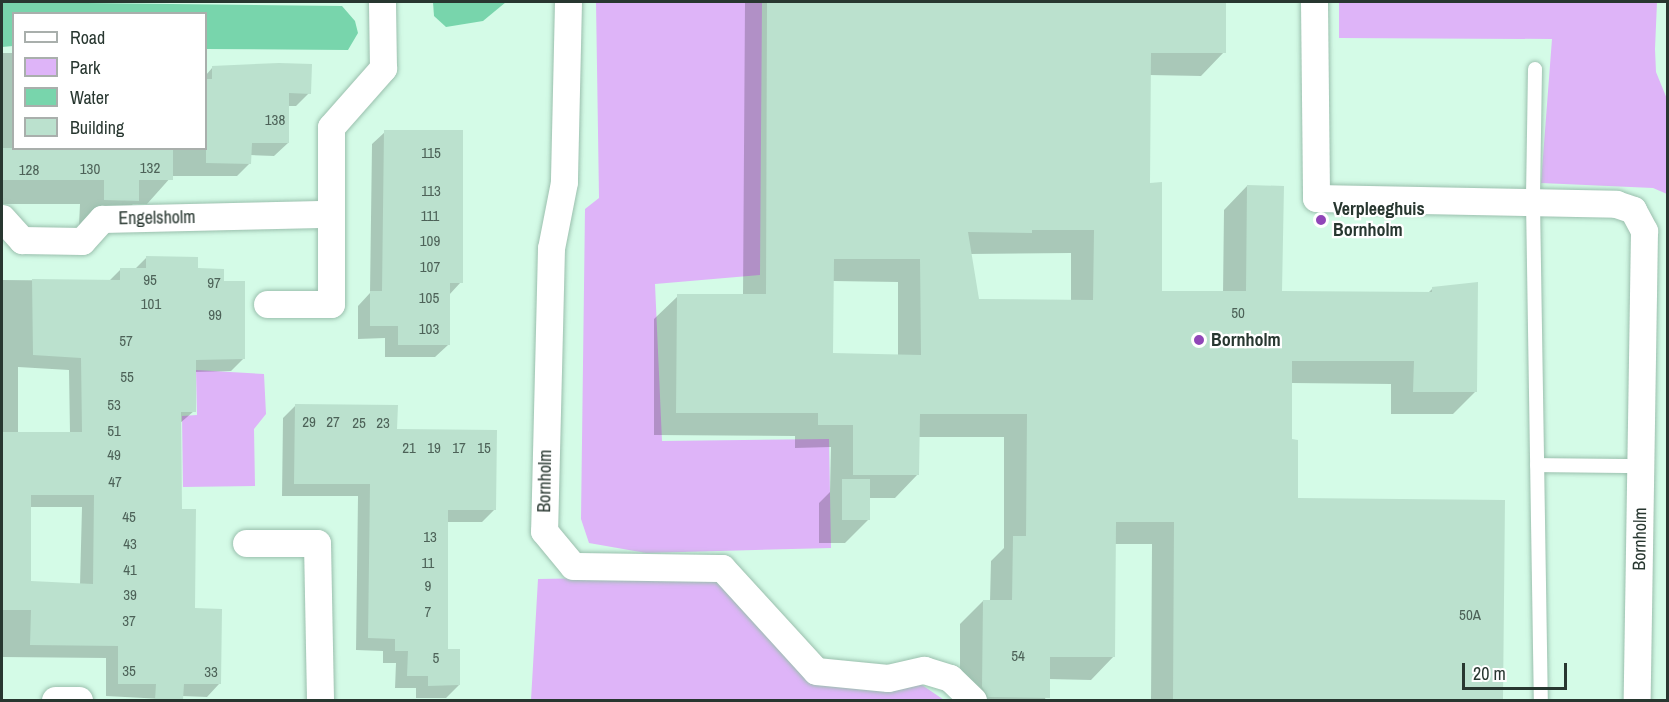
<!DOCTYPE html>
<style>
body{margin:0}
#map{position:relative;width:1669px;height:702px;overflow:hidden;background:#d4fbe7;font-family:"Archivo Narrow",sans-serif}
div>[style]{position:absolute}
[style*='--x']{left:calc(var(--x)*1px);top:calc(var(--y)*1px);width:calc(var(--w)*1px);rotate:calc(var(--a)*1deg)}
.green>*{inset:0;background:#deb4f8}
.water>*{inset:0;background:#78d5ac}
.shadow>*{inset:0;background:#0003}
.building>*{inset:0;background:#bbe1ce;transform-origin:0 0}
.roads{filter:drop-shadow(0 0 2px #9abfad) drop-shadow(0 0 2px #9abfad)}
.lane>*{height:14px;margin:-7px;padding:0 7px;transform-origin:7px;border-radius:7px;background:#fff}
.street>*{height:27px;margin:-13.5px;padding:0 13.5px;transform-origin:13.5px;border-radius:13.5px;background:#fff}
.dots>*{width:16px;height:16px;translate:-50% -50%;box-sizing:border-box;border:3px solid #fff;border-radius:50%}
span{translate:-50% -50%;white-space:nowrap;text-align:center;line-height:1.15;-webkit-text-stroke:4.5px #fff;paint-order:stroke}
.number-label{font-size:15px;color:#4d6258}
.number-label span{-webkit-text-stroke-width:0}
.poi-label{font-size:18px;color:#283730;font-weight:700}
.left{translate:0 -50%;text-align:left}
.street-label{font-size:18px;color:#283730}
.frame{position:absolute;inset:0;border:3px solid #283730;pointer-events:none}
.legend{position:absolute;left:12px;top:12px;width:195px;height:138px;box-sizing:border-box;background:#fff;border:2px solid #a9afac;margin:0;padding:8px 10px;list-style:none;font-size:18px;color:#283730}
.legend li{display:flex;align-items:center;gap:12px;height:30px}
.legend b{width:30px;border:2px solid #a9afac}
.scale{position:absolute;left:1462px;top:663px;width:105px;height:27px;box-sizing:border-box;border:3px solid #283730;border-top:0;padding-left:8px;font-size:18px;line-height:21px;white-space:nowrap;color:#283730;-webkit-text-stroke:4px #fff;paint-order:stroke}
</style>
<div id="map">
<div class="green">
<i style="clip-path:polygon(596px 2px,762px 2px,760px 275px,655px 284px,662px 441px,829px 439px,831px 548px,646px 553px,589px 543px,581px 519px,585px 209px,599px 198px)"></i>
<i style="clip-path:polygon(1339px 2px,1657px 2px,1655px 49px,1656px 72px,1667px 99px,1667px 194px,1653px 188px,1541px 183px,1552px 39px,1339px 38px)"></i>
<i style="clip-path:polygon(196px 370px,264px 374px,266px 414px,254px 429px,255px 486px,183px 487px,182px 416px,197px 415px)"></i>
<i style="clip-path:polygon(723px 576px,823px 685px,922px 685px,944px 700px,531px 700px,538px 579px)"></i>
</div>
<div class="water">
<i style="clip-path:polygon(2px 2px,342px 6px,355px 21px,358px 33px,348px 50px,206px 49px,206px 14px,14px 14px,13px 46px,2px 47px)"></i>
<i style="clip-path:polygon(433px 2px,506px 2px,483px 21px,446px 27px,434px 16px)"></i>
</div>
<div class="shadow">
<i style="clip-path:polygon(evenodd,745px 2px,1225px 2px,1224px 52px,1201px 76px,1149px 75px,1149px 184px,1160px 292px,1223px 293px,1224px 210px,1247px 186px,1280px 292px,1428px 293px,1433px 288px,1476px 391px,1453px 414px,1391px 414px,1391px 384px,1291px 383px,1290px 441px,1296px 500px,1503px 501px,1502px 700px,1151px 700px,1152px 544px,1114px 544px,1114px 656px,1091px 680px,1048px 679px,1045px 700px,960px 700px,960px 624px,983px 601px,990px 601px,991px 561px,1004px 548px,1004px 437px,918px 437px,918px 474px,895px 498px,868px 498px,868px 520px,845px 543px,819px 543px,819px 503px,830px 492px,831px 447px,795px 448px,795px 436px,654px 435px,654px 319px,678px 296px,743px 296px,745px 2px,1071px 253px,1071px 301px,978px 301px,970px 254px,1071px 253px,745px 2px,833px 281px,898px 282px,898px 356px,832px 354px,833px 281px)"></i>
<i style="clip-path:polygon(2px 53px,14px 53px,14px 148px,206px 148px,206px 75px,212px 68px,309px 93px,296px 106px,288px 106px,288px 143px,274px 156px,250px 155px,250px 163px,237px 176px,172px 176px,147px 204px,133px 204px,112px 225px,79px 225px,80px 204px,2px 204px)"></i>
<i style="clip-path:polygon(385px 132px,461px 282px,449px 295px,448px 345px,435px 357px,385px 357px,385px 338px,358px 339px,358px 306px,370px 293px,372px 144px)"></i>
<i style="clip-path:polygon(evenodd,146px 258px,197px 270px,222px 282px,244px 358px,231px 371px,194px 372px,194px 411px,179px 424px,180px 510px,194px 610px,219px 684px,207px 697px,182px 696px,182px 700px,106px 696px,106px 658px,2px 657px,2px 280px,109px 281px,121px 269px,135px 269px,146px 258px,18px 367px,69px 370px,70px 434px,18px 433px,18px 367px,146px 258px,30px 507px,82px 507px,80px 585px,30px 583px,30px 507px)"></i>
<i style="clip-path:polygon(296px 405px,396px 431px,495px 509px,482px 522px,447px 522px,446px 650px,459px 685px,446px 698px,416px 698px,416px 688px,395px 688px,396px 663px,383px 663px,383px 651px,356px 650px,358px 496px,282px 496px,283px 418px)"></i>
</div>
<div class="building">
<i style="clip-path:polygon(evenodd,767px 2px,1226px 2px,1226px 53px,1151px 53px,1150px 183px,1162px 182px,1162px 291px,1246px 291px,1247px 185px,1284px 186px,1282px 291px,1432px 292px,1432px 287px,1478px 282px,1477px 392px,1413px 392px,1414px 361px,1292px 361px,1292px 439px,1298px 440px,1298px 498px,1505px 500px,1503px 700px,1173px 700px,1174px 522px,1116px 522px,1115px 657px,1050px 657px,1050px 698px,988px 697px,982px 687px,983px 600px,1012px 600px,1013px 536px,1026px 536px,1027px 414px,920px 414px,919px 475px,853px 475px,853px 425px,818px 425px,818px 413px,676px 413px,677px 294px,766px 294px,767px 2px,1032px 230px,1094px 230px,1093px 300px,979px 299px,968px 232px,1032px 233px,1032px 230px,767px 2px,834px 259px,920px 259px,921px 355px,833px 353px,834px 259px)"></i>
<i style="clip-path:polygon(279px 63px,312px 64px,311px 94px,289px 93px,289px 143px,252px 143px,251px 164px,206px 163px,206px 79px,212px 79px,212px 66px)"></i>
<i style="clip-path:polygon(384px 130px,463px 130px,463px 283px,450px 283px,450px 345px,398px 345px,398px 326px,370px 326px,370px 291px,382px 291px)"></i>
<i style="clip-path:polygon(2px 148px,173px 148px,173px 180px,139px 180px,139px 201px,104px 200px,104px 180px,2px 180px)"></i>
<i style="clip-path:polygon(evenodd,146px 256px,198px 257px,198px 268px,224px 269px,224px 281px,245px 281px,245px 359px,196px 360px,196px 412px,181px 412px,182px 509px,196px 509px,195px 608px,222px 609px,221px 684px,184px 684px,183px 700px,155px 700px,156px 684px,118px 684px,118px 646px,30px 645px,31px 610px,2px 610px,2px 432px,82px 432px,81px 358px,33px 355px,32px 279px,120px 280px,120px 268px,146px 268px,146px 256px,31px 495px,94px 495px,93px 584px,31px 581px,31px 495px)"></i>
<i style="clip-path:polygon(295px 404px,398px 405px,397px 429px,497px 430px,496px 510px,448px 510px,448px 649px,460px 649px,460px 685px,428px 686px,428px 676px,407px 676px,408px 651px,395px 651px,395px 639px,368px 638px,370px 484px,294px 484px)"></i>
<i style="left:842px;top:479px;width:28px;height:41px"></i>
</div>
<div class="roads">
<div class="lane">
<i style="--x:1535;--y:69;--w:133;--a:90.9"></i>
<i style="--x:1533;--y:202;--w:498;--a:89.1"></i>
<i style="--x:1537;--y:465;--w:104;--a:0.6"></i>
</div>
<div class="street">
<i style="--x:568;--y:2;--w:180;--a:91.3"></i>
<i style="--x:564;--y:182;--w:67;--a:101.1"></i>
<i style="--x:551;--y:248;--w:283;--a:91.4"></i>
<i style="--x:544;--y:531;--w:45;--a:50.4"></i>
<i style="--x:573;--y:566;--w:149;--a:0.8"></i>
<i style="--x:722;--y:568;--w:139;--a:47.6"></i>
<i style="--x:816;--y:671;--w:72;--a:5.6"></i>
<i style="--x:888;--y:678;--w:37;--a:-13"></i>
<i style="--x:924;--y:670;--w:27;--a:17"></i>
<i style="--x:950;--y:678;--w:32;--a:44"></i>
<i style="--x:1314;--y:2;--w:196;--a:89.4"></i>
<i style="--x:1316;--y:198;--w:300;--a:1.1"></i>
<i style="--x:1616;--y:204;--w:18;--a:19"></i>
<i style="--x:1633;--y:210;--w:24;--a:62"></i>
<i style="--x:1644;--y:231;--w:469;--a:90.9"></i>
<i style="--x:2;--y:218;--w:30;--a:48"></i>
<i style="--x:22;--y:240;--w:60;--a:1"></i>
<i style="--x:82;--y:241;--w:30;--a:-48"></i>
<i style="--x:102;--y:219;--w:229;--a:-1.3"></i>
<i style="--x:267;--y:304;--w:64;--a:0"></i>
<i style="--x:331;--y:304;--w:177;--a:-90"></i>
<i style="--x:331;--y:127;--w:79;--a:-48.6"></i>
<i style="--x:383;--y:68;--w:66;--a:-90.9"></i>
<i style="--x:246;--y:543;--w:71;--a:0"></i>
<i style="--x:317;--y:543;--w:157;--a:88.9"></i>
<i style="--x:55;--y:700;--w:24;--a:0"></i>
</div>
</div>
<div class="dots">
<i style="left:1321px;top:220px;background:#9046b8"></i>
<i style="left:1199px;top:340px;background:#9046b8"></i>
</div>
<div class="number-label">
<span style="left:275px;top:120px">138</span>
<span style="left:431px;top:153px">115</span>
<span style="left:150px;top:168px">132</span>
<span style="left:90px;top:169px">130</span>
<span style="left:29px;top:170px">128</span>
<span style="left:431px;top:191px">113</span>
<span style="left:430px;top:216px">111</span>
<span style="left:430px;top:241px">109</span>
<span style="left:430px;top:267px">107</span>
<span style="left:150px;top:280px">95</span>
<span style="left:214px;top:283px">97</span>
<span style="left:429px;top:298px">105</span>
<span style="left:151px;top:304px">101</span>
<span style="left:1238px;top:313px">50</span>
<span style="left:215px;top:315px">99</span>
<span style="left:429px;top:329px">103</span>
<span style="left:126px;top:341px">57</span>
<span style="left:127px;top:377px">55</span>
<span style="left:114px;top:405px">53</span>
<span style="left:309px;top:422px">29</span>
<span style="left:333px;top:422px">27</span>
<span style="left:359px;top:423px">25</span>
<span style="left:383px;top:423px">23</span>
<span style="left:114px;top:431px">51</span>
<span style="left:409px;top:448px">21</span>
<span style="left:434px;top:448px">19</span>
<span style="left:459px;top:448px">17</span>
<span style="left:484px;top:448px">15</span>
<span style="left:114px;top:455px">49</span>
<span style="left:115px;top:482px">47</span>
<span style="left:129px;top:517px">45</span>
<span style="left:430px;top:537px">13</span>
<span style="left:130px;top:544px">43</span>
<span style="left:428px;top:563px">11</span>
<span style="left:130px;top:570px">41</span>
<span style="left:428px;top:586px">9</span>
<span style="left:130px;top:595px">39</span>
<span style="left:428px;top:612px">7</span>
<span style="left:1470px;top:615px">50A</span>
<span style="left:129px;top:621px">37</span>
<span style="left:1018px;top:656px">54</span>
<span style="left:436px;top:658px">5</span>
<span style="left:129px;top:671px">35</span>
<span style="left:211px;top:672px">33</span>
</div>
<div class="poi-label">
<span class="left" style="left:1333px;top:220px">Verpleeghuis<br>Bornholm</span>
<span class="left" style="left:1211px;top:340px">Bornholm</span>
</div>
<div class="street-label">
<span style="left:157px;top:218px;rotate:-1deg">Engelsholm</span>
<span style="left:545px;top:481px;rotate:-89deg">Bornholm</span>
<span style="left:1640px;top:539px;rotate:-89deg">Bornholm</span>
</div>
<div class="frame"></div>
<ul class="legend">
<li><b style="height:8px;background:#fff"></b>Road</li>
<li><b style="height:16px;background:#deb4f8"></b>Park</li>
<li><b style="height:16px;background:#78d5ac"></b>Water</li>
<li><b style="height:16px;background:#bbe1ce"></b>Building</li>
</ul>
<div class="scale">20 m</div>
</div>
